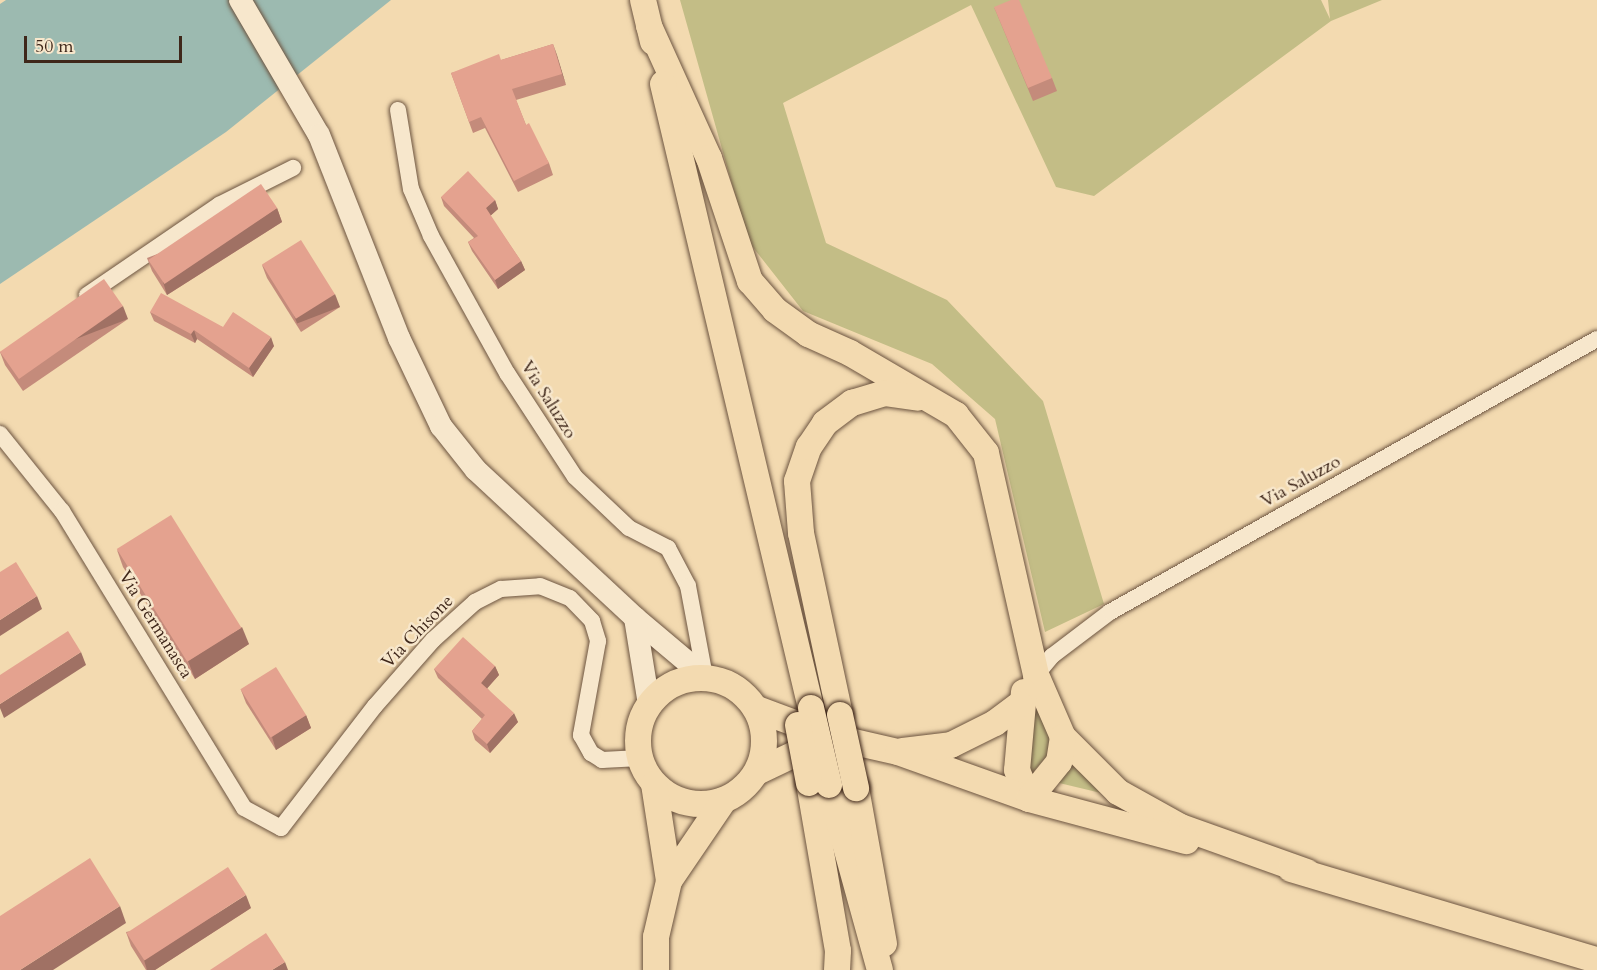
<!DOCTYPE html>
<style>
body{margin:0}
#map{position:relative;width:1597px;height:970px;overflow:hidden;background:#f3dab0;font-family:Cardo,serif}
div>[style]{position:absolute}
[style*='--x']{left:calc(var(--x)*1px);top:calc(var(--y)*1px);width:calc(var(--w)*1px);rotate:calc(var(--a)*1deg)}
.green>*{inset:0;background:#c3bd86}
.water>*{inset:0;background:#9cbab0}
.roads{filter:drop-shadow(0 0 2px #6c5440) drop-shadow(0 0 2px #6c5440)}
.minor>*{height:16px;margin:-8px;padding:0 8px;transform-origin:8px;border-radius:8px;background:#f7e7cc}
.secondary>*{height:22px;margin:-11px;padding:0 11px;transform-origin:11px;border-radius:11px;background:#f7e7cc}
.primary>*{height:26px;margin:-13px;padding:0 13px;transform-origin:13px;border-radius:13px;background:#f3dab0}
.primary>.ring{margin:-13px;padding:0;box-sizing:content-box;background:none;border:26px solid #f3dab0;border-radius:50%}
.bridges{filter:drop-shadow(0 0 2px #3f271a) drop-shadow(0 0 2px #3f271a)}
.primary-bridge>*{height:26px;margin:-13px;padding:0 13px;transform-origin:13px;border-radius:13px;background:#f3dab0}
.wall>*{inset:0;background:#c48b7b}
.shaded-wall>*{inset:0;background:#a07164;transform-origin:0 0}
.building>*{inset:0;background:#e4a28f;transform-origin:0 0}
span{translate:-50% -50%;white-space:nowrap;text-align:center;line-height:1.15;-webkit-text-stroke:5px #f7e7cc;paint-order:stroke}
.street-label{font-size:18px;color:#3f271a}
.scale{position:absolute;left:24px;top:36px;width:158px;height:27px;box-sizing:border-box;border:3px solid #3f271a;border-top:0;padding-left:8px;font-size:18px;line-height:21px;white-space:nowrap;color:#3f271a;-webkit-text-stroke:4px #f7e7cc;paint-order:stroke}
</style>
<div id="map">
<div class="green">
<i style="clip-path:polygon(680px 0,1321px 0,1330px 19px,1328px 0,1382px 0,1331px 21px,1094px 196px,1056px 187px,971px 5px,783px 103px,826px 243px,947px 300px,1043px 401px,1104px 604px,1045px 632px,995px 419px,932px 364px,803px 311px,748px 241px)"></i>
<i style="clip-path:polygon(1034px 698px,1050px 723px,1050px 753px,1030px 775px,1025px 755px)"></i>
<i style="clip-path:polygon(1068px 752px,1101px 793px,1055px 782px)"></i>
</div>
<div class="water">
<i style="clip-path:polygon(6px 0,391px 0,226px 132px,0 284px,0 4px)"></i>
</div>
<div class="roads">
<div class="minor">
<i style="--x:398;--y:110;--w:80;--a:80.7"></i>
<i style="--x:411;--y:189;--w:51;--a:66.9"></i>
<i style="--x:431;--y:236;--w:157;--a:61"></i>
<i style="--x:507;--y:373;--w:124;--a:56.8"></i>
<i style="--x:575;--y:477;--w:74;--a:43.4"></i>
<i style="--x:629;--y:528;--w:44;--a:27.1"></i>
<i style="--x:668;--y:548;--w:43;--a:62.2"></i>
<i style="--x:688;--y:586;--w:93;--a:79.4"></i>
<i style="--x:87;--y:295;--w:160;--a:-34.3"></i>
<i style="--x:219;--y:205;--w:83;--a:-26.6"></i>
<i style="--x:0;--y:434;--w:99;--a:51.2"></i>
<i style="--x:62;--y:511;--w:348;--a:58.5"></i>
<i style="--x:244;--y:808;--w:42;--a:28.4"></i>
<i style="--x:281;--y:828;--w:154;--a:-52.4"></i>
<i style="--x:375;--y:706;--w:88;--a:-48.7"></i>
<i style="--x:433;--y:640;--w:57;--a:-42.1"></i>
<i style="--x:475;--y:602;--w:29;--a:-27"></i>
<i style="--x:501;--y:589;--w:39;--a:-4"></i>
<i style="--x:540;--y:586;--w:32;--a:22"></i>
<i style="--x:570;--y:598;--w:32;--a:46"></i>
<i style="--x:592;--y:621;--w:21;--a:73"></i>
<i style="--x:598;--y:641;--w:96;--a:100.3"></i>
<i style="--x:581;--y:735;--w:21;--a:61"></i>
<i style="--x:591;--y:753;--w:13;--a:32"></i>
<i style="--x:602;--y:760;--w:38;--a:-3"></i>
<i style="--x:1036;--y:675;--w:25;--a:-50"></i>
<i style="--x:1052;--y:656;--w:73;--a:-37.2"></i>
<i style="--x:1110;--y:612;--w:558;--a:-29.27"></i>
</div>
<div class="secondary">
<i style="--x:240;--y:0;--w:156;--a:59.7"></i>
<i style="--x:319;--y:135;--w:218;--a:68.5"></i>
<i style="--x:399;--y:338;--w:98;--a:64.5"></i>
<i style="--x:441;--y:426;--w:56;--a:51.5"></i>
<i style="--x:476;--y:470;--w:217;--a:42.9"></i>
<i style="--x:635;--y:618;--w:92;--a:40.1"></i>
<i style="--x:635;--y:618;--w:87;--a:80.8"></i>
</div>
<div class="primary">
<i style="--x:643;--y:0;--w:43;--a:76.6"></i>
<i style="--x:649;--y:26;--w:145;--a:65.6"></i>
<i style="--x:709;--y:158;--w:130;--a:71.6"></i>
<i style="--x:750;--y:281;--w:38;--a:49"></i>
<i style="--x:775;--y:310;--w:41;--a:36"></i>
<i style="--x:808;--y:334;--w:46;--a:24.3"></i>
<i style="--x:850;--y:353;--w:123;--a:30.3"></i>
<i style="--x:956;--y:415;--w:48;--a:51.7"></i>
<i style="--x:986;--y:453;--w:228;--a:77.3"></i>
<i style="--x:1036;--y:675;--w:68;--a:66.5"></i>
<i style="--x:1063;--y:737;--w:78;--a:45"></i>
<i style="--x:1118;--y:792;--w:72;--a:29.1"></i>
<i style="--x:1181;--y:827;--w:134;--a:19.7"></i>
<i style="--x:663;--y:84;--w:641;--a:76.66"></i>
<i class="ring" style="left:638px;top:678px;width:100px;height:100px"></i>
<i style="--x:1024;--y:692;--w:78;--a:95.1"></i>
<i style="--x:1017;--y:770;--w:31;--a:68"></i>
<i style="--x:757;--y:709;--w:80;--a:20.5"></i>
<i style="--x:832;--y:737;--w:68;--a:12.8"></i>
<i style="--x:898;--y:752;--w:139;--a:19.7"></i>
<i style="--x:1029;--y:799;--w:163;--a:15"></i>
<i style="--x:840;--y:715;--w:186;--a:-102.1"></i>
<i style="--x:801;--y:533;--w:52;--a:-94.4"></i>
<i style="--x:797;--y:481;--w:36;--a:-71"></i>
<i style="--x:809;--y:447;--w:29;--a:-56"></i>
<i style="--x:825;--y:423;--w:34;--a:-37"></i>
<i style="--x:852;--y:403;--w:34;--a:-17"></i>
<i style="--x:884;--y:393;--w:34;--a:8"></i>
<i style="--x:903;--y:751;--w:48;--a:-7.1"></i>
<i style="--x:951;--y:745;--w:49;--a:-26.6"></i>
<i style="--x:995;--y:723;--w:31;--a:-37"></i>
<i style="--x:757;--y:772;--w:72;--a:-25.5"></i>
<i style="--x:809;--y:783;--w:170;--a:80.2"></i>
<i style="--x:838;--y:951;--w:19;--a:93"></i>
<i style="--x:654;--y:784;--w:98;--a:81.2"></i>
<i style="--x:829;--y:785;--w:192;--a:74.6"></i>
<i style="--x:856;--y:788;--w:158;--a:79.8"></i>
<i style="--x:1029;--y:799;--w:48;--a:-51"></i>
<i style="--x:1059;--y:762;--w:25;--a:-81"></i>
<i style="--x:1291;--y:869;--w:319;--a:16.6"></i>
<i style="--x:656;--y:970;--w:33;--a:-90"></i>
<i style="--x:656;--y:937;--w:57;--a:-76.9"></i>
<i style="--x:669;--y:881;--w:98;--a:-55.8"></i>
</div>
</div>
<div class="bridges">
<div class="primary-bridge">
<i style="--x:811;--y:708;--w:79;--a:76.8"></i>
<i style="--x:840;--y:715;--w:75;--a:77.6"></i>
<i style="--x:798;--y:725;--w:59;--a:79.3"></i>
</div>
</div>
<div class="wall">
<i style="clip-path:polygon(994px 7px,1052px 78px,1057px 91px,1033px 101px)"></i>
<i style="clip-path:polygon(553px 44px,566px 85px,516px 100px,526px 125px,549px 163px,553px 175px,518px 192px,485px 128px,473px 133px,451px 73px,501px 60px)"></i>
<i style="clip-path:polygon(441px 197px,495px 200px,498px 209px,490px 216px,521px 261px,525px 270px,498px 289px,472px 251px,468px 242px,474px 238px,444px 206px)"></i>
<i style="clip-path:polygon(277px 208px,282px 222px,167px 295px,152px 271px,147px 258px)"></i>
<i style="clip-path:polygon(262px 265px,340px 307px,301px 332px,267px 278px)"></i>
<i style="clip-path:polygon(150px 312px,223px 327px,274px 346px,253px 377px,197px 339px,195px 343px,154px 321px)"></i>
<i style="clip-path:polygon(128px 319px,23px 391px,5px 365px,0 352px)"></i>
<i style="clip-path:polygon(117px 550px,249px 644px,195px 679px,123px 567px)"></i>
<i style="clip-path:polygon(495px 666px,499px 675px,487px 688px,518px 722px,490px 753px,475px 740px,472px 731px,482px 719px,438px 678px,434px 669px)"></i>
<i style="clip-path:polygon(241px 690px,306px 715px,311px 728px,276px 750px,246px 703px)"></i>
<i style="clip-path:polygon(251px 908px,155px 970px,146px 970px,131px 946px,126px 932px)"></i>
</div>
<div class="shaded-wall">
<i style="clip-path:polygon(553px 44px,557px 55px,566px 85px,562px 74px)"></i>
<i style="clip-path:polygon(495px 200px,498px 209px,489px 217px,486px 208px)"></i>
<i style="clip-path:polygon(277px 208px,282px 222px,167px 295px,163px 282px)"></i>
<i style="clip-path:polygon(521px 261px,525px 270px,498px 289px,495px 280px)"></i>
<i style="left:335px;top:294px;width:14px;height:46px;rotate:69deg"></i>
<i style="left:123px;top:306px;width:14px;height:126px;rotate:69deg"></i>
<i style="clip-path:polygon(194px 330px,197px 339px,195px 343px,191px 334px)"></i>
<i style="clip-path:polygon(271px 337px,274px 346px,253px 377px,249px 368px)"></i>
<i style="clip-path:polygon(37px 596px,42px 609px,0 636px,0 620px)"></i>
<i style="clip-path:polygon(242px 627px,249px 644px,195px 679px,188px 661px)"></i>
<i style="clip-path:polygon(81px 652px,86px 665px,4px 718px,0 708px,0 704px)"></i>
<i style="clip-path:polygon(495px 666px,499px 675px,484px 692px,481px 683px)"></i>
<i style="clip-path:polygon(514px 713px,518px 722px,490px 753px,487px 744px)"></i>
<i style="clip-path:polygon(306px 715px,311px 728px,276px 750px,272px 737px)"></i>
<i style="clip-path:polygon(246px 895px,251px 908px,155px 970px,147px 970px,144px 960px)"></i>
<i style="clip-path:polygon(120px 906px,126px 923px,53px 970px,20px 970px)"></i>
<i style="clip-path:polygon(285px 962px,288px 970px,272px 970px)"></i>
</div>
<div class="building">
<i style="clip-path:polygon(1011px 0,1019px 0,1052px 78px,1028px 88px,994px 7px)"></i>
<i style="clip-path:polygon(553px 44px,562px 74px,512px 89px,526px 125px,529px 123px,549px 163px,514px 181px,481px 117px,469px 122px,451px 73px,499px 54px,501px 60px)"></i>
<i style="clip-path:polygon(468px 171px,495px 200px,486px 208px,521px 261px,495px 280px,468px 242px,478px 236px,441px 197px)"></i>
<i style="left:261px;top:184px;width:29px;height:136px;rotate:56deg"></i>
<i style="left:301px;top:240px;width:64px;height:46px;rotate:58deg"></i>
<i style="left:104px;top:279px;width:33px;height:127px;rotate:55deg"></i>
<i style="clip-path:polygon(161px 293px,223px 327px,233px 312px,271px 337px,249px 368px,194px 330px,191px 334px,150px 312px)"></i>
<i style="left:171px;top:515px;width:133px;height:64px;rotate:58deg"></i>
<i style="clip-path:polygon(16px 562px,37px 596px,0 620px,0 572px)"></i>
<i style="clip-path:polygon(68px 631px,81px 652px,0 704px,0 675px)"></i>
<i style="clip-path:polygon(463px 637px,495px 666px,481px 683px,514px 713px,487px 744px,472px 731px,485px 715px,434px 669px)"></i>
<i style="left:276px;top:667px;width:57px;height:42px;rotate:58deg"></i>
<i style="clip-path:polygon(90px 858px,120px 906px,20px 970px,0 970px,0 916px)"></i>
<i style="left:228px;top:867px;width:33px;height:121px;rotate:57deg"></i>
<i style="clip-path:polygon(266px 933px,285px 962px,272px 970px,210px 970px)"></i>
</div>
<div class="street-label">
<span style="left:548px;top:400px;rotate:58deg">Via Saluzzo</span>
<span style="left:1301px;top:482px;rotate:-29deg">Via Saluzzo</span>
<span style="left:155px;top:625px;rotate:58deg">Via Germanasca</span>
<span style="left:418px;top:632px;rotate:-46deg">Via Chisone</span>
</div>
<div class="scale">50 m</div>
</div>
